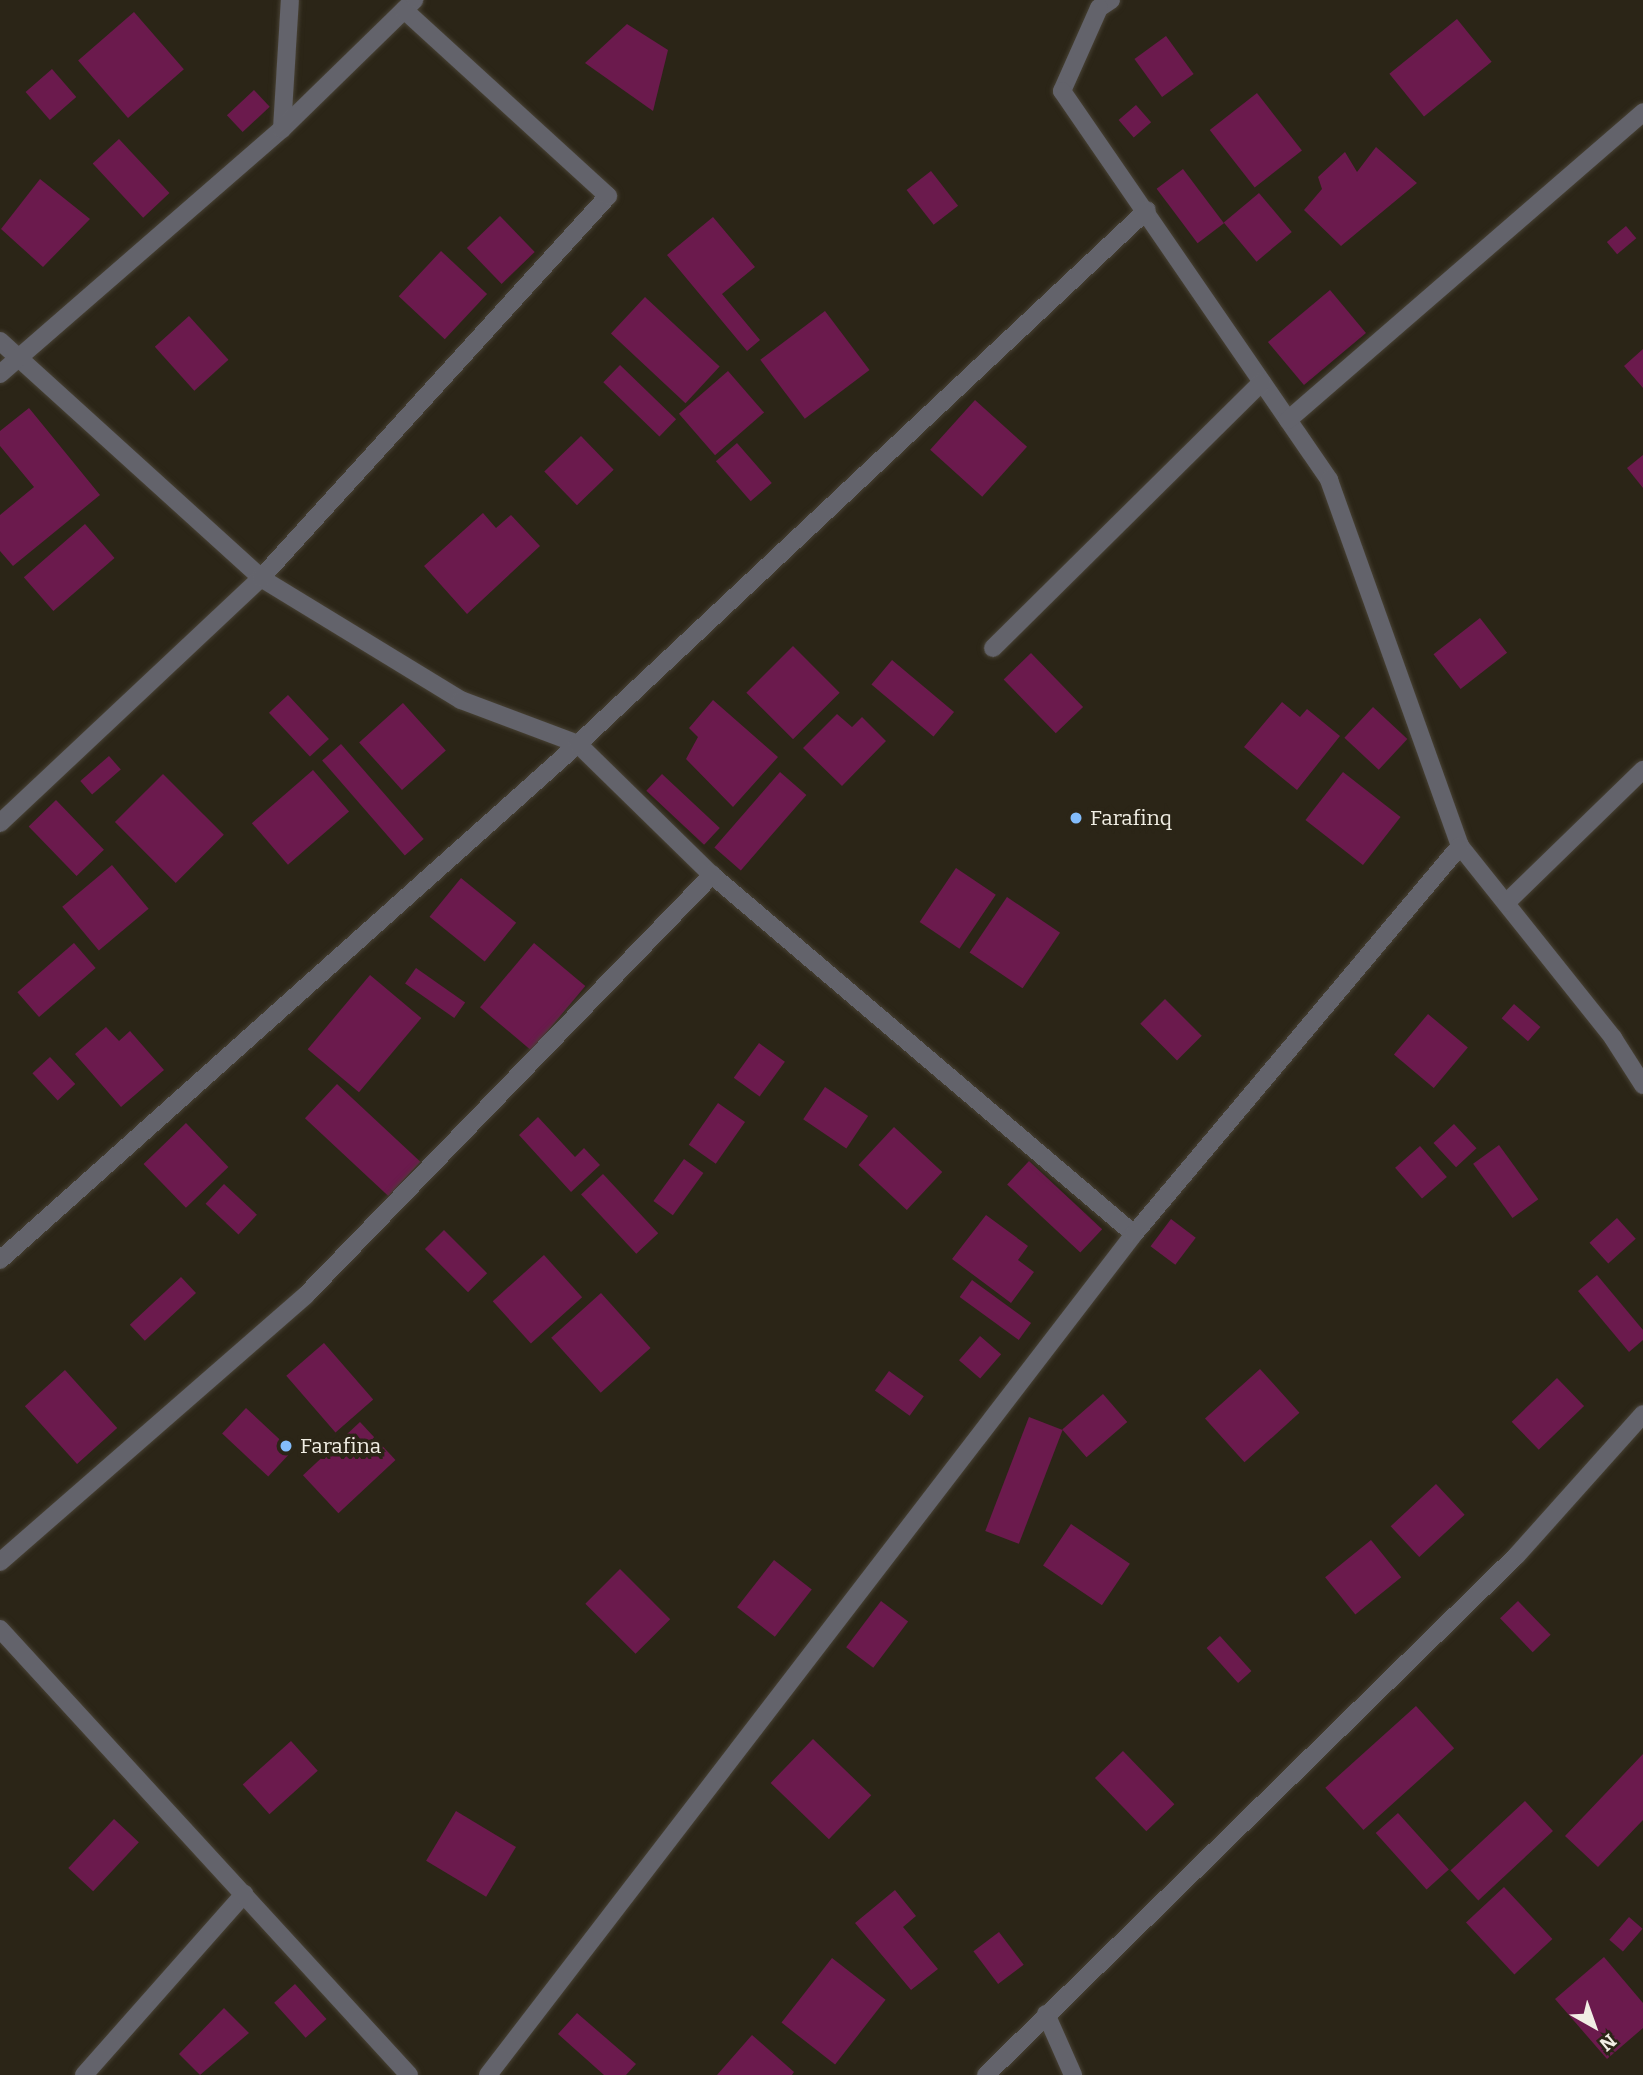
<!DOCTYPE html>
<style>
body{margin:0}
#map{position:relative;width:1643px;height:2075px;overflow:hidden;background:#2b2517;font-family:Bitter,serif}
div>[style]{position:absolute}
[style*='--x']{left:calc(var(--x)*1px);top:calc(var(--y)*1px);width:calc(var(--w)*1px);rotate:calc(var(--a)*1deg)}
.building>*{inset:0;background:#6b1a4d;transform-origin:0 0}
.roads{filter:drop-shadow(0 0 2px #474134) drop-shadow(0 0 2px #474134)}
.service>*{height:18px;margin:-9px;padding:0 9px;transform-origin:9px;border-radius:9px;background:#63636b}
.minor>*{height:18px;margin:-9px;padding:0 9px;transform-origin:9px;border-radius:9px;background:#63636b}
.dots>*{width:19px;height:19px;translate:-50% -50%;box-sizing:border-box;border:4px solid #2b2517;border-radius:50%}
span{translate:-50% -50%;white-space:nowrap;text-align:center;line-height:1.15;-webkit-text-stroke:7px #2b2517;paint-order:stroke}
.poi-label{font-size:21px;color:#f1eee4}
.left{translate:0 -50%;text-align:left}
.north{position:absolute;left:1559px;top:1991px;width:70px;height:70px;-webkit-text-stroke:5px #2b2517;paint-order:stroke;rotate:140deg;font-size:19px;font-weight:700;line-height:28px;text-align:center;color:#f1eee4}
.north::after{content:'';display:block;margin:auto;width:24px;height:32px;background:#f1eee4;clip-path:polygon(50% 0,100% 100%,50% 72%,0 100%)}
</style>
<div id="map">
<div class="building">
<i style="left:134px;top:12px;width:76px;height:74px;rotate:49deg"></i>
<i style="left:1457px;top:19px;width:55px;height:87px;rotate:51deg"></i>
<i style="clip-path:polygon(627px 24px,668px 50px,653px 111px,585px 63px)"></i>
<i style="left:1166px;top:36px;width:47px;height:39px;rotate:54deg"></i>
<i style="left:52px;top:69px;width:37px;height:35px;rotate:49deg"></i>
<i style="left:254px;top:90px;width:23px;height:37px;rotate:47deg"></i>
<i style="left:1257px;top:93px;width:73px;height:60px;rotate:52deg"></i>
<i style="left:1136px;top:105px;width:23px;height:23px;rotate:49deg"></i>
<i style="left:119px;top:139px;width:74px;height:36px;rotate:47deg"></i>
<i style="clip-path:polygon(1376px 147px,1417px 183px,1341px 246px,1304px 210px,1322px 189px,1318px 177px,1345px 152px,1357px 172px)"></i>
<i style="left:1183px;top:169px;width:68px;height:33px;rotate:53deg"></i>
<i style="left:931px;top:171px;width:44px;height:31px;rotate:52deg"></i>
<i style="clip-path:polygon(40px 179px,90px 219px,43px 267px,1px 229px)"></i>
<i style="left:1259px;top:193px;width:51px;height:46px;rotate:50deg"></i>
<i style="left:500px;top:216px;width:50px;height:46px;rotate:46deg"></i>
<i style="clip-path:polygon(713px 217px,755px 267px,722px 294px,760px 340px,747px 351px,667px 255px)"></i>
<i style="left:1626px;top:226px;width:16px;height:25px;rotate:50deg"></i>
<i style="left:441px;top:251px;width:63px;height:62px;rotate:43deg"></i>
<i style="left:1330px;top:290px;width:56px;height:81px;rotate:50deg"></i>
<i style="left:645px;top:297px;width:102px;height:50px;rotate:43deg"></i>
<i style="left:825px;top:311px;width:74px;height:81px;rotate:53deg"></i>
<i style="left:189px;top:316px;width:59px;height:46px;rotate:48deg"></i>
<i style="clip-path:polygon(1643px 349px,1643px 388px,1624px 366px)"></i>
<i style="left:620px;top:365px;width:78px;height:24px;rotate:44deg"></i>
<i style="left:728px;top:371px;width:55px;height:65px;rotate:49deg"></i>
<i style="left:975px;top:400px;width:70px;height:67px;rotate:42deg"></i>
<i style="clip-path:polygon(29px 408px,100px 495px,13px 566px,0 551px,0 515px,34px 487px,0 446px,0 431px)"></i>
<i style="left:581px;top:436px;width:47px;height:51px;rotate:46deg"></i>
<i style="left:737px;top:443px;width:53px;height:28px;rotate:49deg"></i>
<i style="clip-path:polygon(1643px 455px,1643px 488px,1627px 468px)"></i>
<i style="clip-path:polygon(483px 513px,496px 528px,511px 515px,540px 546px,467px 614px,424px 566px)"></i>
<i style="left:85px;top:524px;width:45px;height:81px;rotate:49deg"></i>
<i style="left:1480px;top:618px;width:44px;height:59px;rotate:52deg"></i>
<i style="left:793px;top:646px;width:66px;height:66px;rotate:45deg"></i>
<i style="left:1031px;top:653px;width:75px;height:38px;rotate:46deg"></i>
<i style="left:892px;top:660px;width:81px;height:32px;rotate:40deg"></i>
<i style="left:288px;top:695px;width:60px;height:26px;rotate:47deg"></i>
<i style="clip-path:polygon(713px 700px,778px 757px,733px 807px,686px 759px,698px 737px,689px 728px)"></i>
<i style="clip-path:polygon(1282px 702px,1300px 717px,1307px 709px,1340px 736px,1297px 790px,1244px 747px)"></i>
<i style="left:403px;top:703px;width:64px;height:59px;rotate:48deg"></i>
<i style="left:1373px;top:707px;width:47px;height:42px;rotate:43deg"></i>
<i style="clip-path:polygon(837px 714px,852px 727px,862px 717px,886px 741px,842px 786px,803px 748px)"></i>
<i style="left:341px;top:744px;width:126px;height:25px;rotate:49deg"></i>
<i style="left:109px;top:756px;width:18px;height:38px;rotate:49deg"></i>
<i style="left:313px;top:770px;width:55px;height:81px;rotate:49deg"></i>
<i style="left:780px;top:772px;width:35px;height:100px;rotate:41deg"></i>
<i style="left:1343px;top:772px;width:73px;height:61px;rotate:38deg"></i>
<i style="left:163px;top:774px;width:86px;height:68px;rotate:45deg"></i>
<i style="left:662px;top:774px;width:79px;height:23px;rotate:43deg"></i>
<i style="left:56px;top:800px;width:69px;height:38px;rotate:46deg"></i>
<i style="left:112px;top:865px;width:57px;height:65px;rotate:50deg"></i>
<i style="left:956px;top:868px;width:48px;height:65px;rotate:34deg"></i>
<i style="left:461px;top:878px;width:71px;height:50px;rotate:39deg"></i>
<i style="left:1007px;top:897px;width:64px;height:67px;rotate:34deg"></i>
<i style="left:74px;top:943px;width:33px;height:75px;rotate:49deg"></i>
<i style="left:534px;top:943px;width:67px;height:84px;rotate:40deg"></i>
<i style="left:416px;top:968px;width:60px;height:19px;rotate:35deg"></i>
<i style="left:370px;top:975px;width:67px;height:97px;rotate:40deg"></i>
<i style="left:1165px;top:999px;width:52px;height:35px;rotate:45deg"></i>
<i style="left:1514px;top:1004px;width:35px;height:19px;rotate:41deg"></i>
<i style="left:1428px;top:1014px;width:52px;height:53px;rotate:40deg"></i>
<i style="clip-path:polygon(106px 1027px,119px 1041px,130px 1031px,164px 1070px,121px 1107px,75px 1054px)"></i>
<i style="left:759px;top:1043px;width:32px;height:43px;rotate:36deg"></i>
<i style="left:50px;top:1057px;width:37px;height:24px;rotate:47deg"></i>
<i style="left:337px;top:1084px;width:114px;height:47px;rotate:43deg"></i>
<i style="left:825px;top:1087px;width:52px;height:39px;rotate:34deg"></i>
<i style="left:718px;top:1103px;width:33px;height:51px;rotate:35deg"></i>
<i style="clip-path:polygon(538px 1117px,575px 1157px,584px 1148px,600px 1165px,571px 1192px,519px 1135px)"></i>
<i style="left:186px;top:1123px;width:61px;height:59px;rotate:46deg"></i>
<i style="left:1454px;top:1124px;width:33px;height:28px;rotate:47deg"></i>
<i style="left:894px;top:1127px;width:66px;height:52px;rotate:43deg"></i>
<i style="left:1499px;top:1145px;width:67px;height:32px;rotate:54deg"></i>
<i style="left:1420px;top:1146px;width:41px;height:33px;rotate:49deg"></i>
<i style="left:684px;top:1159px;width:24px;height:52px;rotate:36deg"></i>
<i style="left:1029px;top:1161px;width:100px;height:32px;rotate:43deg"></i>
<i style="left:603px;top:1174px;width:81px;height:30px;rotate:47deg"></i>
<i style="left:224px;top:1184px;width:45px;height:27px;rotate:43deg"></i>
<i style="clip-path:polygon(986px 1215px,1028px 1246px,1018px 1260px,1034px 1272px,1011px 1303px,952px 1259px)"></i>
<i style="left:1617px;top:1218px;width:28px;height:37px;rotate:48deg"></i>
<i style="left:1171px;top:1219px;width:31px;height:34px;rotate:37deg"></i>
<i style="left:444px;top:1230px;width:61px;height:27px;rotate:45deg"></i>
<i style="left:544px;top:1255px;width:57px;height:69px;rotate:48deg"></i>
<i style="clip-path:polygon(1597px 1275px,1643px 1330px,1643px 1340px,1629px 1352px,1578px 1291px)"></i>
<i style="left:181px;top:1277px;width:22px;height:70px;rotate:47deg"></i>
<i style="left:972px;top:1280px;width:73px;height:21px;rotate:36deg"></i>
<i style="left:601px;top:1293px;width:74px;height:67px;rotate:48deg"></i>
<i style="left:980px;top:1336px;width:28px;height:32px;rotate:41deg"></i>
<i style="left:324px;top:1343px;width:75px;height:50px;rotate:49deg"></i>
<i style="left:1260px;top:1369px;width:59px;height:74px;rotate:48deg"></i>
<i style="left:65px;top:1370px;width:78px;height:54px;rotate:48deg"></i>
<i style="left:889px;top:1371px;width:43px;height:24px;rotate:36deg"></i>
<i style="left:1557px;top:1378px;width:39px;height:63px;rotate:46deg"></i>
<i style="left:1103px;top:1394px;width:37px;height:54px;rotate:49deg"></i>
<i style="left:246px;top:1408px;width:63px;height:35px;rotate:43deg"></i>
<i style="left:1029px;top:1417px;width:36px;height:122px;rotate:21deg"></i>
<i style="left:360px;top:1422px;width:52px;height:78px;rotate:47deg"></i>
<i style="left:1436px;top:1484px;width:42px;height:62px;rotate:47deg"></i>
<i style="left:1071px;top:1524px;width:71px;height:50px;rotate:34deg"></i>
<i style="left:1371px;top:1540px;width:48px;height:59px;rotate:51deg"></i>
<i style="left:774px;top:1560px;width:48px;height:60px;rotate:38deg"></i>
<i style="left:620px;top:1569px;width:71px;height:49px;rotate:45deg"></i>
<i style="left:881px;top:1601px;width:34px;height:58px;rotate:37deg"></i>
<i style="left:1518px;top:1601px;width:47px;height:25px;rotate:46deg"></i>
<i style="left:1220px;top:1636px;width:47px;height:18px;rotate:48deg"></i>
<i style="left:1416px;top:1706px;width:57px;height:122px;rotate:48deg"></i>
<i style="left:813px;top:1739px;width:81px;height:61px;rotate:44deg"></i>
<i style="left:291px;top:1741px;width:40px;height:65px;rotate:48deg"></i>
<i style="left:1123px;top:1751px;width:74px;height:39px;rotate:46deg"></i>
<i style="clip-path:polygon(1643px 1754px,1643px 1820px,1598px 1867px,1565px 1836px)"></i>
<i style="left:1525px;top:1801px;width:41px;height:102px;rotate:47deg"></i>
<i style="left:456px;top:1811px;width:70px;height:58px;rotate:31deg"></i>
<i style="left:1398px;top:1813px;width:76px;height:30px;rotate:48deg"></i>
<i style="left:114px;top:1819px;width:34px;height:67px;rotate:43deg"></i>
<i style="left:1504px;top:1887px;width:71px;height:52px;rotate:47deg"></i>
<i style="clip-path:polygon(895px 1890px,916px 1916px,903px 1927px,938px 1969px,911px 1990px,855px 1923px)"></i>
<i style="left:1629px;top:1917px;width:18px;height:30px;rotate:41deg"></i>
<i style="left:999px;top:1932px;width:41px;height:32px;rotate:53deg"></i>
<i style="clip-path:polygon(1604px 1957px,1643px 2003px,1643px 2028px,1607px 2059px,1555px 1999px)"></i>
<i style="left:832px;top:1958px;width:68px;height:82px;rotate:38deg"></i>
<i style="left:295px;top:1984px;width:47px;height:28px;rotate:48deg"></i>
<i style="clip-path:polygon(224px 2008px,249px 2033px,200px 2075px,179px 2054px)"></i>
<i style="clip-path:polygon(577px 2013px,636px 2064px,626px 2075px,604px 2075px,558px 2034px)"></i>
<i style="clip-path:polygon(752px 2035px,794px 2072px,792px 2075px,717px 2075px)"></i>
</div>
<div class="roads">
<div class="service">
<i style="--x:282;--y:129;--w:129;--a:-86.5"></i>
<i style="--x:84;--y:2075;--w:242;--a:-48.5"></i>
</div>
<div class="minor">
<i style="--x:1111;--y:0;--w:14;--a:146"></i>
<i style="--x:1099;--y:8;--w:91;--a:114"></i>
<i style="--x:1062;--y:91;--w:472;--a:55.5"></i>
<i style="--x:1329;--y:480;--w:389;--a:70.3"></i>
<i style="--x:1460;--y:846;--w:246;--a:51.4"></i>
<i style="--x:1613;--y:1038;--w:56;--a:57.4"></i>
<i style="--x:0;--y:341;--w:353;--a:42.2"></i>
<i style="--x:261;--y:578;--w:234;--a:31.4"></i>
<i style="--x:461;--y:700;--w:125;--a:20.6"></i>
<i style="--x:578;--y:744;--w:187;--a:44.4"></i>
<i style="--x:712;--y:875;--w:554;--a:40.39"></i>
<i style="--x:0;--y:374;--w:374;--a:-41"></i>
<i style="--x:282;--y:129;--w:185;--a:-44.3"></i>
<i style="--x:1288;--y:420;--w:470;--a:-40.9"></i>
<i style="--x:993;--y:648;--w:378;--a:-44.7"></i>
<i style="--x:0;--y:823;--w:358;--a:-43.2"></i>
<i style="--x:261;--y:578;--w:516;--a:-47.75"></i>
<i style="--x:608;--y:196;--w:276;--a:-137.6"></i>
<i style="--x:1506;--y:903;--w:191;--a:-44.2"></i>
<i style="--x:0;--y:1260;--w:775;--a:-41.76"></i>
<i style="--x:578;--y:744;--w:780;--a:-43.18"></i>
<i style="--x:0;--y:1562;--w:405;--a:-41.1"></i>
<i style="--x:305;--y:1296;--w:586;--a:-45.97"></i>
<i style="--x:0;--y:1629;--w:605;--a:47.48"></i>
<i style="--x:1046;--y:2014;--w:67;--a:66.1"></i>
<i style="--x:488;--y:2075;--w:1060;--a:-52.47"></i>
<i style="--x:1134;--y:1234;--w:507;--a:-49.96"></i>
<i style="--x:986;--y:2075;--w:743;--a:-44.4"></i>
<i style="--x:1517;--y:1555;--w:189;--a:-48.2"></i>
</div>
</div>
<div class="dots">
<i style="left:1076px;top:818px;background:#83bcfb"></i>
<i style="left:286px;top:1446px;background:#83bcfb"></i>
</div>
<div class="poi-label">
<span class="left" style="left:1090px;top:818px">Farafinq</span>
<span class="left" style="left:300px;top:1446px">Farafina</span>
</div>
<div class="north">N</div>
</div>
